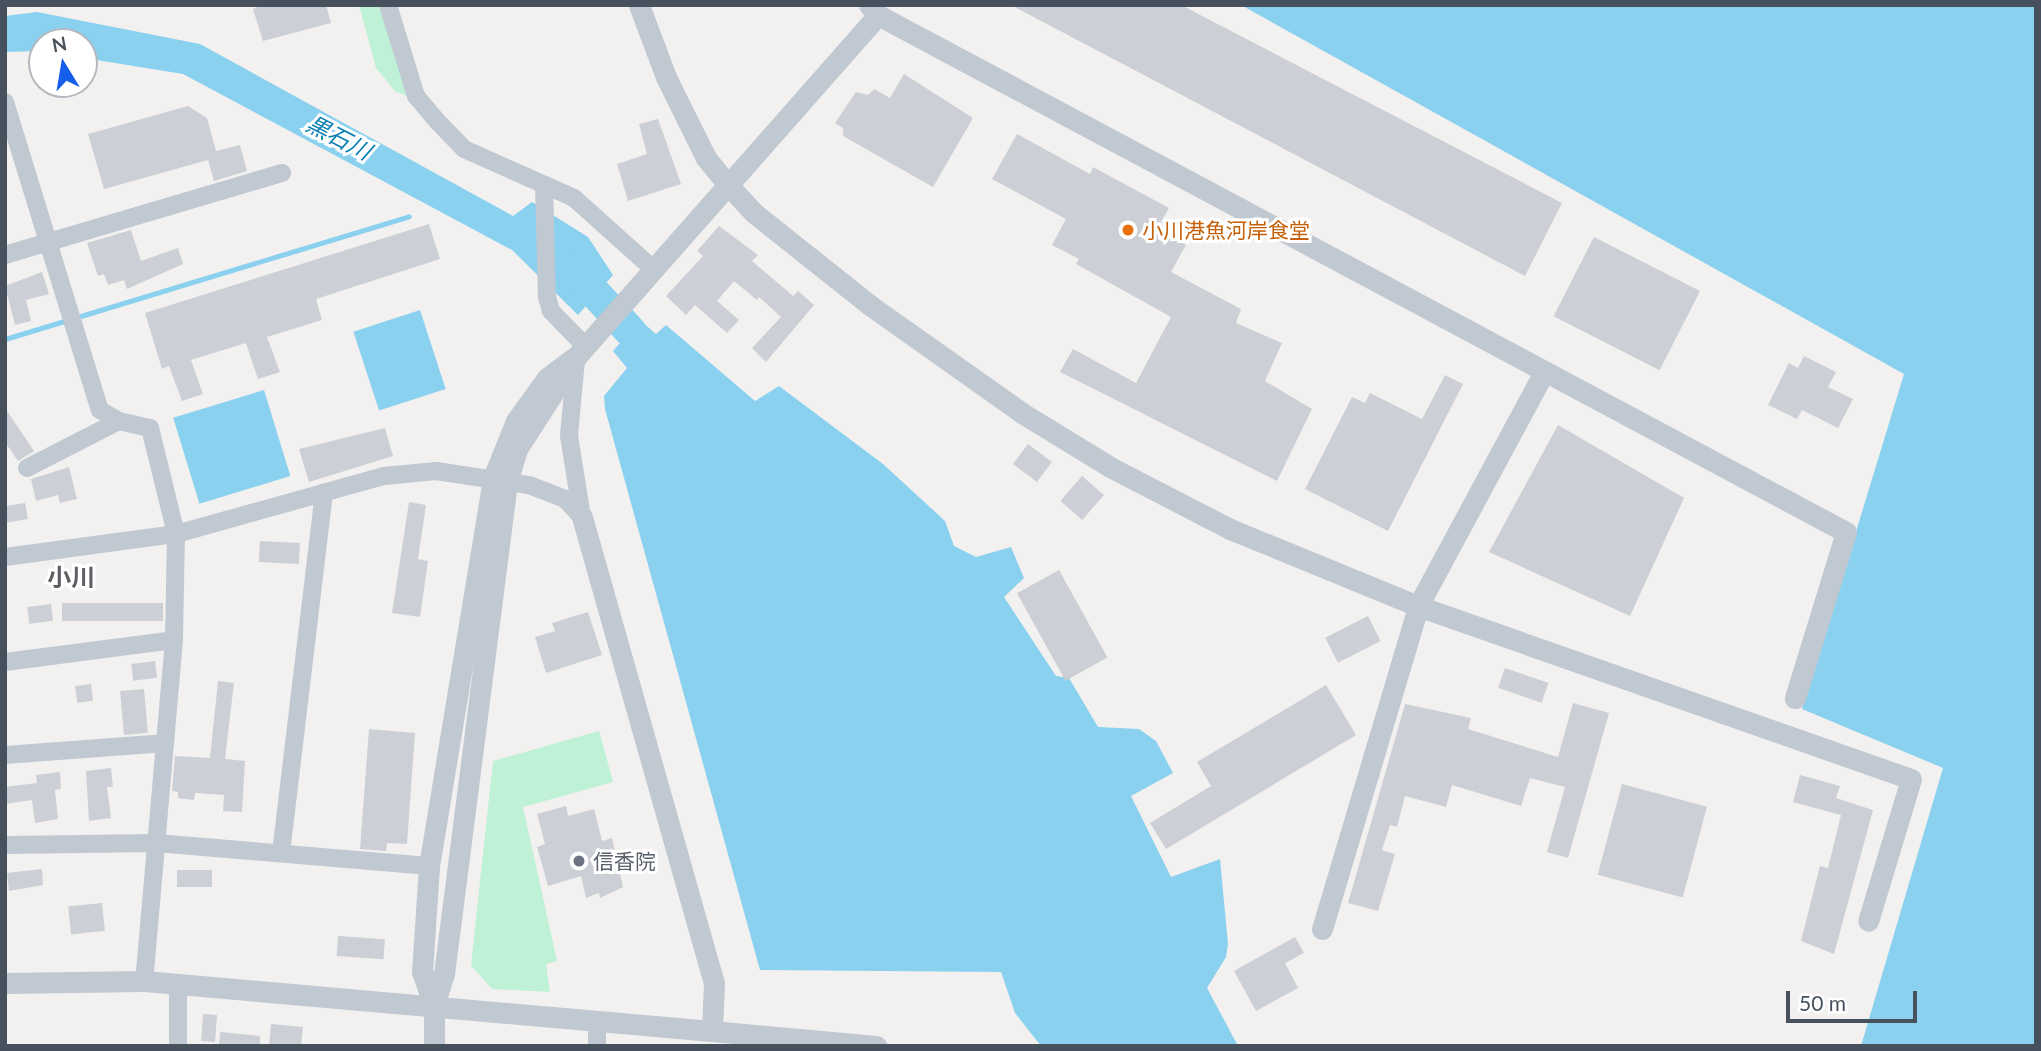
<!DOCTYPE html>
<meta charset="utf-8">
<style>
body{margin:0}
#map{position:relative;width:2041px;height:1051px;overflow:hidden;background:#f3f0f0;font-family:Lato,"Noto Sans JP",sans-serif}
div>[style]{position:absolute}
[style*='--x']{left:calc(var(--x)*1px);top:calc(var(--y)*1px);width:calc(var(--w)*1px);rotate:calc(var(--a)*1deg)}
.green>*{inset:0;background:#bef1d6}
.water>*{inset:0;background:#8ad1ef;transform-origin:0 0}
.stream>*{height:5px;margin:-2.5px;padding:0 2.5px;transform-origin:2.5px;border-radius:2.5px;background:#8ad1ef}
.river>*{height:32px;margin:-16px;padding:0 16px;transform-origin:16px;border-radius:16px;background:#8ad1ef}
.building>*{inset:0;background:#cccfd5;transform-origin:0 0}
.minor>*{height:18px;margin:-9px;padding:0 9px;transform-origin:9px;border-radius:9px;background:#c0c9d2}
.tertiary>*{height:21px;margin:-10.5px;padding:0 10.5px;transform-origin:10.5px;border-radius:10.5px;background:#c0c9d2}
.dots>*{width:19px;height:19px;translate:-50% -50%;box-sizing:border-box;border:4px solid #fff;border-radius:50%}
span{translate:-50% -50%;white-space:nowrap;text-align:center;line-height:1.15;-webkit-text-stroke:6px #fff;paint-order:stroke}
.food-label{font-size:21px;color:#c56008}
.left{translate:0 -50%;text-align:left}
.worship-label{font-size:21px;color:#5b616d}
.water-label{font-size:23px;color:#087eb1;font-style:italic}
.quarter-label{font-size:24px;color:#5c6065;font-weight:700}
.frame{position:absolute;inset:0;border:7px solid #47515e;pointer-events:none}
.north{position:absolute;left:28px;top:28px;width:70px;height:70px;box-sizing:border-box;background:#fff;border:2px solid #b5b9bf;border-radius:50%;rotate:349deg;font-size:19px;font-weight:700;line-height:28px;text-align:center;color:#47515e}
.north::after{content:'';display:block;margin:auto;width:24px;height:32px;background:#145ee9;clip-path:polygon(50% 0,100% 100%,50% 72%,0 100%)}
.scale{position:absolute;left:1786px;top:991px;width:131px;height:32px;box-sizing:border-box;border:4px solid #47515e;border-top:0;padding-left:9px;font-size:21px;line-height:24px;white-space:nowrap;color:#47515e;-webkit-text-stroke:5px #fff;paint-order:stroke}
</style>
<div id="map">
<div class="green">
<i style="clip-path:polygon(359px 5px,385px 5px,412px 98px,395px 91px,376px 68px)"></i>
<i style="clip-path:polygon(599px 731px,613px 782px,523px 807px,557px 961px,546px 964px,550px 992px,492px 989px,471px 965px,493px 761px)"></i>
</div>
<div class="water">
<i style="clip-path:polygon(1241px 5px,2036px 5px,2036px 1046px,1861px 1046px,1943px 768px,1802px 709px,1904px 374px)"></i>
<i style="clip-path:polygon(37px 12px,200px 44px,513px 216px,532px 202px,588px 237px,613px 275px,578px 315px,512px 250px,183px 74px,84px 58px,84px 42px,42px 42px,42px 51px,5px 52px,5px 16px)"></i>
<i style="left:420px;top:310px;width:83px;height:70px;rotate:72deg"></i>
<i style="clip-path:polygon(640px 320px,656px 334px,666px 325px,755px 401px,779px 386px,883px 464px,945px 521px,954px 546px,976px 557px,1011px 547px,1024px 578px,1004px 597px,1056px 676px,1069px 678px,1098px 727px,1139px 729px,1156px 741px,1173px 773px,1131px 796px,1171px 877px,1220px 859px,1228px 944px,1226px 957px,1207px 988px,1238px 1046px,1041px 1046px,1015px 1013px,1001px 972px,760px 970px,605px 409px,604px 396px,627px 368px,613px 351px)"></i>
<i style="left:264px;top:390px;width:90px;height:95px;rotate:73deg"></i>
</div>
<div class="stream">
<i style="--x:5;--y:339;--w:422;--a:-16.9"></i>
</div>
<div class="river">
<i style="--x:567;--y:263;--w:93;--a:47.2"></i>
</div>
<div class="building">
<i style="clip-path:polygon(263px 5px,326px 5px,331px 23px,263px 41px,253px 9px)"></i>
<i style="clip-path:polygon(1011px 5px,1181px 5px,1562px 203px,1525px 276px)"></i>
<i style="clip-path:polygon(904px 74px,973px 118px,933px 187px,843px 136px,843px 128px,835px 123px,856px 92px,868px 95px,874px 89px,890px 98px)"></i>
<i style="clip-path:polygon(188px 106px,207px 118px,216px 151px,240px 145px,247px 171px,214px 181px,208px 160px,104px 189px,88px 134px)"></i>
<i style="clip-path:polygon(658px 119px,681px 184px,628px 201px,617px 164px,647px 154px,639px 124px)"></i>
<i style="clip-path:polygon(1017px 134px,1090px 174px,1093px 167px,1169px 208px,1157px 229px,1186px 245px,1171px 272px,1241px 309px,1236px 323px,1282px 343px,1265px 381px,1312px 409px,1277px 481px,1060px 372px,1073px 349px,1136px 383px,1171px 317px,1076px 264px,1079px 259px,1052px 245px,1066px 219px,992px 179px)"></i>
<i style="clip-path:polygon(429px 224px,440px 259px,316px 299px,322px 320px,267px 337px,280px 372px,258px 379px,246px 343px,191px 360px,203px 394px,182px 401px,169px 366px,162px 369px,145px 313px)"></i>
<i style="clip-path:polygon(719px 226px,758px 255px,752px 261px,793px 296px,798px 291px,814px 305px,766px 362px,752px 348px,781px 317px,759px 297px,757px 300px,734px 281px,717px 301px,739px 320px,727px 333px,695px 305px,686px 315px,666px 296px,703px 256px,697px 251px)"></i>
<i style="clip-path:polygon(131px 230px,141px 261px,178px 248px,183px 264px,127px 289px,124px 280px,108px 285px,104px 274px,98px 276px,87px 243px)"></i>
<i style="left:1594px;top:237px;width:119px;height:89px;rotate:27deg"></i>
<i style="clip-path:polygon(42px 272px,49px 294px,26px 300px,31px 321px,15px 325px,5px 286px)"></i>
<i style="clip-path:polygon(1804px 356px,1836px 372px,1828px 387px,1853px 399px,1838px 428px,1802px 410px,1797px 419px,1768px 405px,1789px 363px,1798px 368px)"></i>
<i style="clip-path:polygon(1445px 375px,1463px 384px,1388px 531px,1305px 489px,1352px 397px,1365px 403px,1370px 393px,1422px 419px)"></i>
<i style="clip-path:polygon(5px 408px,34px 451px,18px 461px,5px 442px)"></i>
<i style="clip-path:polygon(1558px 425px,1684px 498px,1630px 616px,1489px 552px)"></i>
<i style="clip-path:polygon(385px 428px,393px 456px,309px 482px,299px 449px)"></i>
<i style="left:1028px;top:444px;width:30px;height:25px;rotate:37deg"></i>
<i style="clip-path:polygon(69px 467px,77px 499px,60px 503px,58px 495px,36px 501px,31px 479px)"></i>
<i style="left:1082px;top:476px;width:29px;height:33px;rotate:41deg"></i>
<i style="clip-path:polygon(409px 502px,426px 505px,418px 559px,428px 561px,420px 617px,392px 613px)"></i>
<i style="clip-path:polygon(25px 503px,28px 519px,5px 523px,5px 506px)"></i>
<i style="left:260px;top:541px;width:40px;height:21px;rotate:3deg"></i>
<i style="left:1059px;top:570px;width:100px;height:48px;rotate:61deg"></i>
<i style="left:163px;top:603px;width:18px;height:101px;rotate:90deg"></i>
<i style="left:51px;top:604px;width:17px;height:24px;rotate:83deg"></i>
<i style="clip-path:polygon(588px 612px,602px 655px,546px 673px,535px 637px,555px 631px,552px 623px)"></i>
<i style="left:1368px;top:616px;width:28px;height:48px;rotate:63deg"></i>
<i style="left:155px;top:661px;width:17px;height:24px;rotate:83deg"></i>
<i style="left:1505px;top:668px;width:46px;height:21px;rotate:19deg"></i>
<i style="clip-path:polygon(218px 681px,234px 683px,225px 759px,245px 761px,242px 812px,223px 811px,224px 795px,195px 793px,194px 800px,178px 798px,178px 792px,172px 791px,175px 756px,210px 758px)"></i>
<i style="left:91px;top:684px;width:17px;height:16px;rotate:83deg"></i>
<i style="clip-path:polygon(1326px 685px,1356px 735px,1166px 849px,1150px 823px,1211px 786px,1197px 762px)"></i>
<i style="left:144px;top:689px;width:44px;height:24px;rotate:85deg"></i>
<i style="clip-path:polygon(1573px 703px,1609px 713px,1568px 858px,1547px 852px,1565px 787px,1530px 778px,1521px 806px,1452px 785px,1446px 807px,1405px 796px,1397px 827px,1390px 825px,1382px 850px,1395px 854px,1378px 911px,1348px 903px,1405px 704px,1471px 718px,1468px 729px,1558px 757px)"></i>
<i style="clip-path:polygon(369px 729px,415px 733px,407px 844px,387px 843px,386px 851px,360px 849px)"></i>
<i style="clip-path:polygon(111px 768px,113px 787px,107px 787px,111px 818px,89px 821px,86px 771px)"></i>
<i style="clip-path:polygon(60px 772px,61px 789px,55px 790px,58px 819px,35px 823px,32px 800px,5px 804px,5px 787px,37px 783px,36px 775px)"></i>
<i style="clip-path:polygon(1800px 775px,1840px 786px,1836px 798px,1873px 810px,1834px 954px,1801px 941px,1820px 866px,1828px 868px,1841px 815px,1793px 802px)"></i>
<i style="left:1622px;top:784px;width:88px;height:94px;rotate:15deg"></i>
<i style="clip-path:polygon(566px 806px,568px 816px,594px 809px,602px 841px,612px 838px,623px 887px,600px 898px,599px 893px,586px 898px,581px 876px,548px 886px,537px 847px,545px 844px,537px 814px)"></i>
<i style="clip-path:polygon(42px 869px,43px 885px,9px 891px,7px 873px)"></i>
<i style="left:177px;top:870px;width:35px;height:17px"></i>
<i style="left:102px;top:903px;width:28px;height:34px;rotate:84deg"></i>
<i style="left:338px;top:936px;width:47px;height:20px;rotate:4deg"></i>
<i style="clip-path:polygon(1295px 937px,1304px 953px,1285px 963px,1298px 988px,1256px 1011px,1234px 971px)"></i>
<i style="left:203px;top:1014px;width:14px;height:27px;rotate:4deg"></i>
<i style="clip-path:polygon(271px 1024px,303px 1027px,301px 1046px,269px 1046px)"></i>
<i style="clip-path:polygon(220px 1032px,260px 1036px,260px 1046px,219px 1046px)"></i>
</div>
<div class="minor">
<i style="--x:388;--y:5;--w:95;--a:72.9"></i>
<i style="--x:416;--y:96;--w:34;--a:50"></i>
<i style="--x:438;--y:122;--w:37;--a:46"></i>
<i style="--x:464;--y:149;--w:120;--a:24"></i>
<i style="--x:574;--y:198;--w:106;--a:41.9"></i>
<i style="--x:5;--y:102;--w:322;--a:72.9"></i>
<i style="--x:100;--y:410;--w:22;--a:30"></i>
<i style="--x:119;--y:421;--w:32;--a:13"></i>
<i style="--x:150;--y:428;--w:109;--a:76.2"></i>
<i style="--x:176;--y:534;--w:106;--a:91.1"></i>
<i style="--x:174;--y:640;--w:342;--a:95"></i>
<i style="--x:544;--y:185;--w:112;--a:88.5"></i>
<i style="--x:547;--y:297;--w:15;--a:74"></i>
<i style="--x:551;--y:311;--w:49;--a:45.8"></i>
<i style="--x:5;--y:255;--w:289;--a:-16.5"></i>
<i style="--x:576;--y:360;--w:76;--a:95.3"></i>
<i style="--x:569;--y:436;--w:82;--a:80.9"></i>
<i style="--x:27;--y:468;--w:103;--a:-27.1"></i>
<i style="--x:5;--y:557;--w:173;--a:-7.7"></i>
<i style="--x:176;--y:534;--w:216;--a:-15.6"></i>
<i style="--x:384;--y:476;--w:52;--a:-5.5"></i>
<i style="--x:436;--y:471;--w:94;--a:8.6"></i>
<i style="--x:529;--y:485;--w:39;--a:21"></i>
<i style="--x:565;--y:499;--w:25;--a:47"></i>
<i style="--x:5;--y:662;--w:170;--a:-7.4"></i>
<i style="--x:5;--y:755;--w:158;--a:-4.3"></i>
<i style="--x:5;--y:845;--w:151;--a:-0.8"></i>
<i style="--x:156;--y:843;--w:274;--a:4.8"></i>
<i style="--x:281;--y:853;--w:363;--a:-83.2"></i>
<i style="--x:597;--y:1022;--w:24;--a:90"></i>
<i style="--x:178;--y:1046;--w:62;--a:-90"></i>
</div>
<div class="tertiary">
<i style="--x:869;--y:5;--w:13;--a:48"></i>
<i style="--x:878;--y:15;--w:1097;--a:28.11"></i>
<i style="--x:1846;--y:532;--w:174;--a:107.1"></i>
<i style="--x:878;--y:15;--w:227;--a:131.4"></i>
<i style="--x:728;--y:185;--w:38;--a:47"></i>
<i style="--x:754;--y:213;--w:149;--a:38.5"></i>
<i style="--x:871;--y:306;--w:185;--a:35.3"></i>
<i style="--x:1022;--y:413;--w:103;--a:31.5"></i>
<i style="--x:1110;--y:467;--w:135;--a:27.3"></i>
<i style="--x:1230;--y:529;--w:203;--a:22.3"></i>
<i style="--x:1418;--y:606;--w:522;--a:19.34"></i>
<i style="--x:1911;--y:779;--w:148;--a:106.8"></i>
<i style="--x:582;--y:517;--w:484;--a:74.2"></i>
<i style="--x:714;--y:983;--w:48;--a:92.4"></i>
<i style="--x:712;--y:1031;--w:165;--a:5.2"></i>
<i style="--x:1322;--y:929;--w:337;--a:-73.4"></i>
<i style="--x:1418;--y:606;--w:266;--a:-61.7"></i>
<i style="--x:5;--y:983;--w:139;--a:-0.8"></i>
<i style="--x:144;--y:981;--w:570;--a:5.03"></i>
<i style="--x:434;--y:1006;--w:36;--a:-109"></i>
<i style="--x:422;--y:972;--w:106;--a:-86.2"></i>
<i style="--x:429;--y:866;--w:393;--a:-80.6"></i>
<i style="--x:493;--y:478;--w:61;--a:-68"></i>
<i style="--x:516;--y:421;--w:53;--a:-54.2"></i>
<i style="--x:547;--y:378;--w:34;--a:-37"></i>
<i style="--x:434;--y:1046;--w:40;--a:-90"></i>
<i style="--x:434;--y:1006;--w:34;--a:-73"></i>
<i style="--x:444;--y:974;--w:496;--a:-82.7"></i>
<i style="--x:507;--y:482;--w:34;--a:-73"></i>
<i style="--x:517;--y:449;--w:111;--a:-57.2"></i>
<i style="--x:577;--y:356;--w:228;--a:-48.6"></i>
<i style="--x:728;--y:185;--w:35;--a:-129"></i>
<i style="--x:706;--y:158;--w:90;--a:-116.3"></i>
<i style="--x:666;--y:77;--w:77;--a:-110.6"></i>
</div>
<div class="dots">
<i style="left:1128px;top:230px;background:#e8710a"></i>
<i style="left:579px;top:861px;background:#6b7280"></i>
</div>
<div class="food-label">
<span class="left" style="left:1142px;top:230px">小川港魚河岸食堂</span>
</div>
<div class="worship-label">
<span class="left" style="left:593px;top:861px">信香院</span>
</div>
<div class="water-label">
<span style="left:339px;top:137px;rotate:27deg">黒石川</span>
</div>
<div class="quarter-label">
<span style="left:71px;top:577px">小川</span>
</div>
<div class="frame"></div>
<div class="north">N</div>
<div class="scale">50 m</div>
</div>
